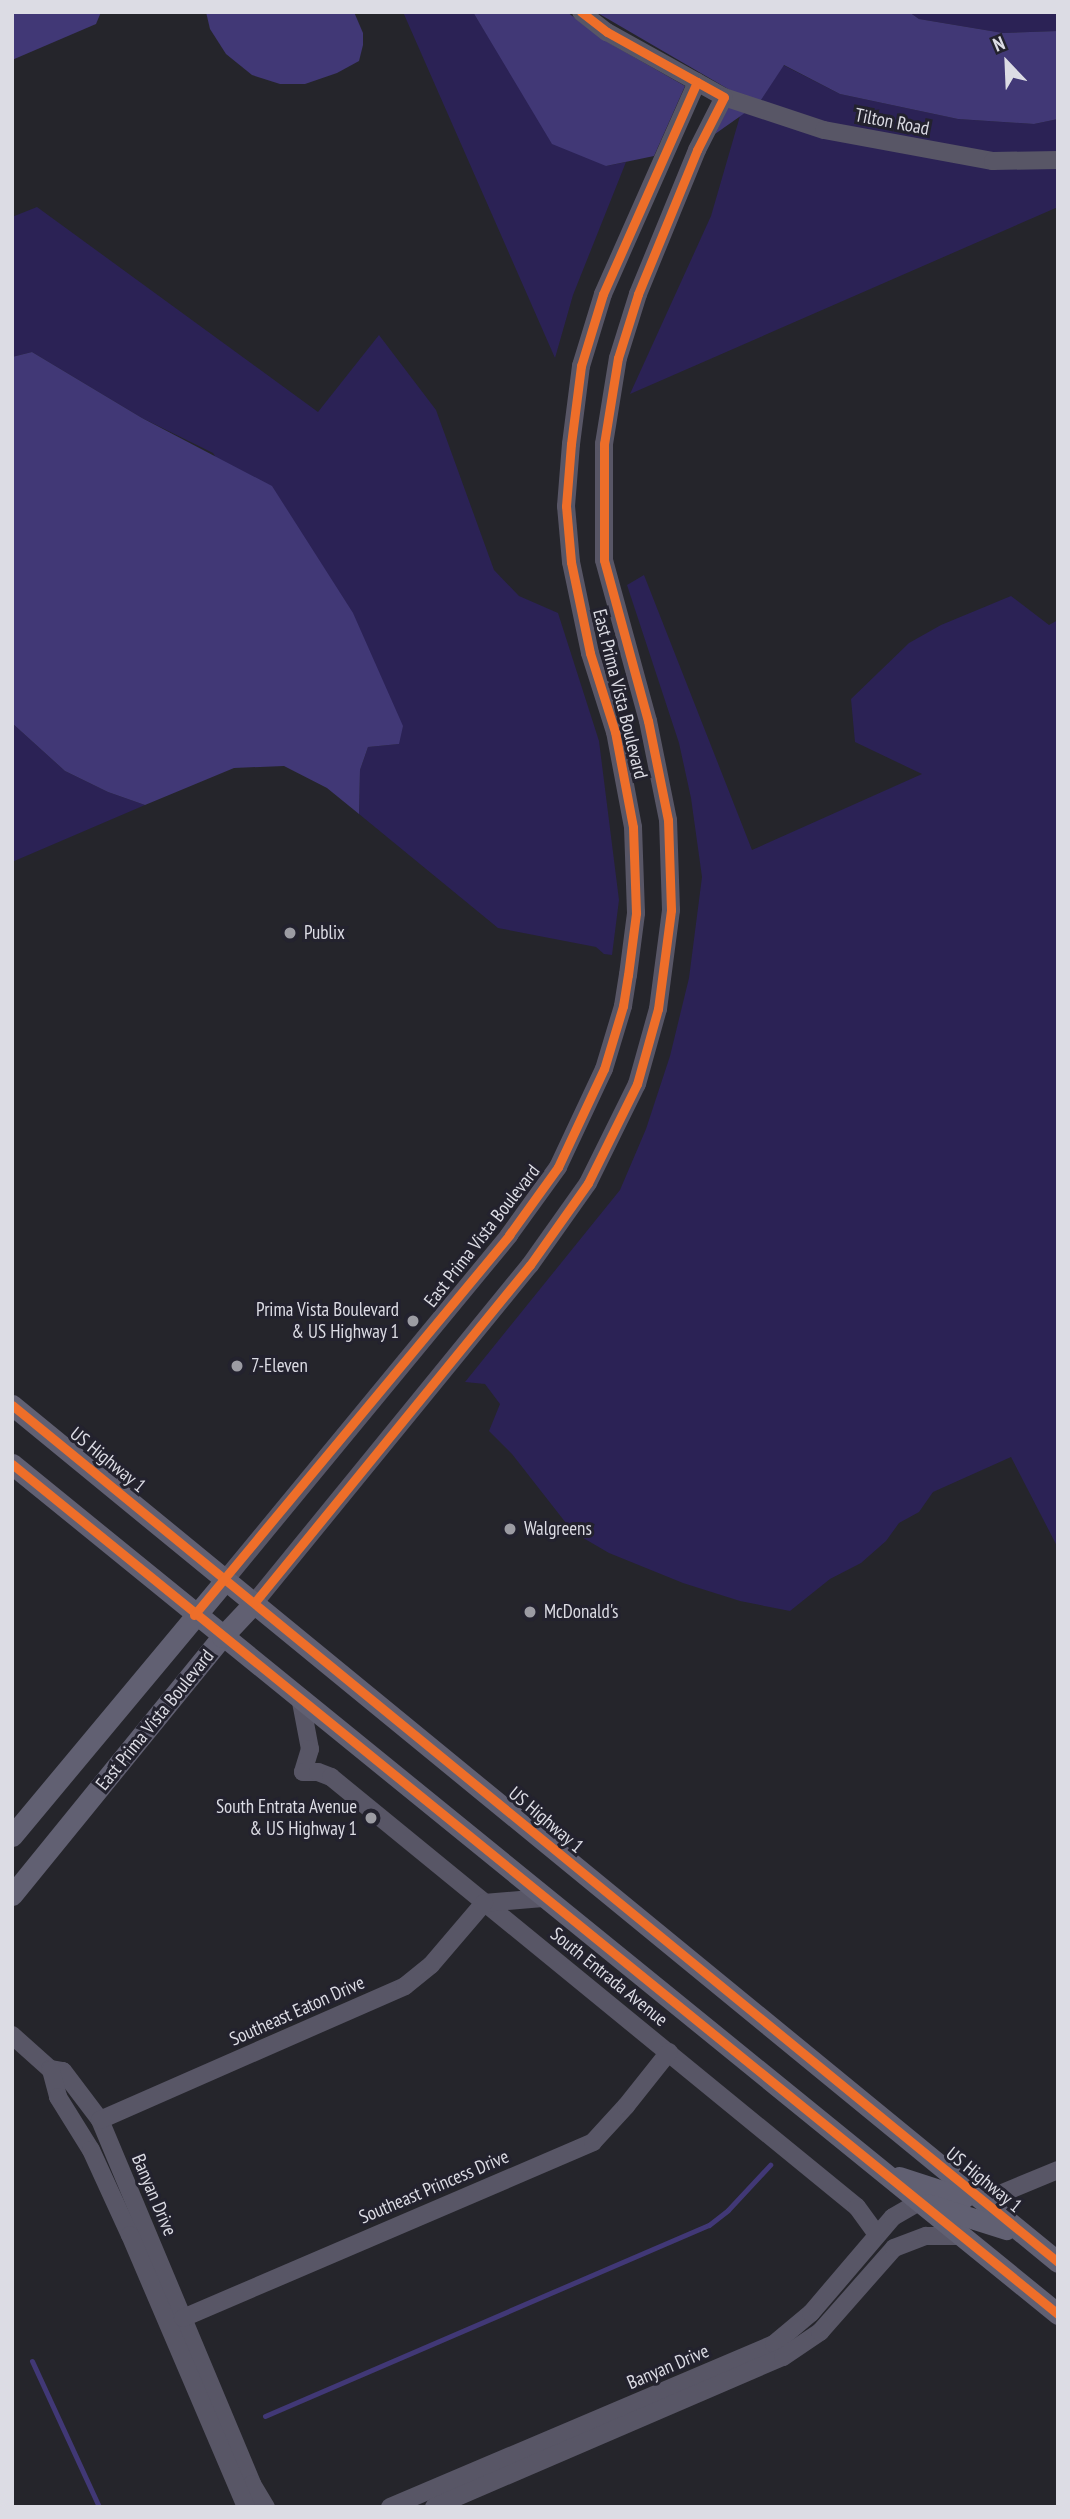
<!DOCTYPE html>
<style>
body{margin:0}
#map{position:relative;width:1070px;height:2519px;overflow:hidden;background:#25252b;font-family:"PT Sans Narrow",sans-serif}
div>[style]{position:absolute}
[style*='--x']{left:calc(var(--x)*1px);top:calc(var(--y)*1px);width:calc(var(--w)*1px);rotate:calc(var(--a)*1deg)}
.green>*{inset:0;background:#2b2255}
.water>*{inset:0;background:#413876}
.stream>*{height:5px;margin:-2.5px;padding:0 2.5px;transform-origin:2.5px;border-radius:2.5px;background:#413876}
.minor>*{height:18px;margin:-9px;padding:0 9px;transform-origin:9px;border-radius:9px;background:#585666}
.major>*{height:21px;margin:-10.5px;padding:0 10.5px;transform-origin:10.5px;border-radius:10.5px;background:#616072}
.cycleway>*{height:9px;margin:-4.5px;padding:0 4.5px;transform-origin:4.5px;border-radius:4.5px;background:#ee6e29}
.dots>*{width:19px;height:19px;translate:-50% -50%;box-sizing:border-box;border:4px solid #23222e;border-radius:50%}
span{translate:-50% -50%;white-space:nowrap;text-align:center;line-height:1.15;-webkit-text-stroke:6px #23222e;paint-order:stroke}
.street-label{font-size:19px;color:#dcdce4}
.poi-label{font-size:19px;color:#dcdce4}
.left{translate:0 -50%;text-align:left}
.right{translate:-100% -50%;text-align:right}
.frame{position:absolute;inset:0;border:14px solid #dcdce4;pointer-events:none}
.north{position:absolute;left:972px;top:28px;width:70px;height:70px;-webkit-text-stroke:5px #23222e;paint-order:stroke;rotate:337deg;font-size:19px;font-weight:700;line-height:28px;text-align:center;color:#dcdce4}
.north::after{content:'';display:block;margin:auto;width:24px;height:32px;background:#dcdce4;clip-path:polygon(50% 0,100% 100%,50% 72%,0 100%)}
</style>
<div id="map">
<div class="green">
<i style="clip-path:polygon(403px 12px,473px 12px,488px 36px,606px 166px,626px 162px,573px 295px,555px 358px)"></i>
<i style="clip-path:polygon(909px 12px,1058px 12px,1058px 31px,1003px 33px,919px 19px)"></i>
<i style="clip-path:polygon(783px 65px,840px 94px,958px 119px,1034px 124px,1058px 119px,1058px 207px,630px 394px,711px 216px,740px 116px,759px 103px)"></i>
<i style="clip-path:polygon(37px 207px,318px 412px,379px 335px,436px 410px,494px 570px,519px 596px,558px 613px,599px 741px,619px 900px,612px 955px,604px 954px,596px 947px,498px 928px,359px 814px,360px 770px,368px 747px,399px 744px,213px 453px,142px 418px,32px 352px,12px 357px,12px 217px)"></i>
<i style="clip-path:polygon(644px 575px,752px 850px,922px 774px,855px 742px,851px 699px,909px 643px,941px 625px,1011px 596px,1049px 625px,1058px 620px,1058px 1548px,1011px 1457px,933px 1492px,919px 1512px,899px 1523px,886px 1541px,861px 1563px,830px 1579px,790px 1611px,740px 1601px,683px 1583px,609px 1553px,573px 1532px,512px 1454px,489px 1431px,500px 1404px,485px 1384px,465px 1382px,620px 1190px,646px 1129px,670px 1056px,689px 978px,702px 877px,691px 798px,679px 743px,627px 585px)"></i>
<i style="clip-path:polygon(12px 723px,65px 771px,108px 792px,145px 805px,12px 862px)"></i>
</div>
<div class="water">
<i style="clip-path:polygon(12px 12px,101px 12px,96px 24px,12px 60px)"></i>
<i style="clip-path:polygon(206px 12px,354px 12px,363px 33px,363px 45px,359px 61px,337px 73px,305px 84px,280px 84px,252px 75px,226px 54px,210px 29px)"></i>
<i style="clip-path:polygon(473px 12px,567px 12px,604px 40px,685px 86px,654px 156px,606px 166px,552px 144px)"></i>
<i style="clip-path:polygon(596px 12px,909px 12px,919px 19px,1003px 33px,1058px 31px,1058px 119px,1034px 124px,958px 119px,840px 94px,784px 65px,759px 103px,715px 134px,735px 93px)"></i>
<i style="clip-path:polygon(32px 352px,142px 418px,272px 486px,353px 613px,403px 726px,399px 744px,368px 747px,360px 770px,359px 814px,327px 788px,284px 766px,234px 768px,145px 805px,108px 792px,65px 771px,12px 723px,12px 357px)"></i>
</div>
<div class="stream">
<i style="--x:32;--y:2361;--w:161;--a:65.3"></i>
<i style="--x:265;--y:2416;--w:483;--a:-23.3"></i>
<i style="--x:709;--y:2225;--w:24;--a:-38"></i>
<i style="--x:728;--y:2210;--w:62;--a:-47"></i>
</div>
<div class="minor">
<i style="--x:581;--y:12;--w:33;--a:38"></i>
<i style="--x:607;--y:32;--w:134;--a:29.1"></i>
<i style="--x:724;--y:97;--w:105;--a:18.3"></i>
<i style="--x:824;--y:130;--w:172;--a:10.4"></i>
<i style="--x:993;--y:161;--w:65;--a:-0.9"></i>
<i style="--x:225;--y:1580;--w:447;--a:-50.5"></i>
<i style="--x:509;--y:1235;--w:84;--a:-54.2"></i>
<i style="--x:558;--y:1167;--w:108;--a:-64.9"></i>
<i style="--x:604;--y:1069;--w:66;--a:-73.2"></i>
<i style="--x:623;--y:1006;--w:31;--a:-81"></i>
<i style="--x:628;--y:975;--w:63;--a:-82.6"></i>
<i style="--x:636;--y:913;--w:86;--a:-92"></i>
<i style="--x:633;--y:827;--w:97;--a:-100.7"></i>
<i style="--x:615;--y:732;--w:83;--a:-107.6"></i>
<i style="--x:590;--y:653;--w:93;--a:-101.8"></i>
<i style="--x:571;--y:562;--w:56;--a:-95.1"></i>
<i style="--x:566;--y:506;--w:62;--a:-85.4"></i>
<i style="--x:571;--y:444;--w:79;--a:-82.7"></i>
<i style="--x:581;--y:366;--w:75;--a:-73"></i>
<i style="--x:603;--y:294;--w:232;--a:-66.1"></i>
<i style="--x:255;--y:1602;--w:435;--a:-50.8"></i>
<i style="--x:530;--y:1265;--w:100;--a:-54.7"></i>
<i style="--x:588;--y:1183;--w:110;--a:-63.7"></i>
<i style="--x:637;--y:1084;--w:78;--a:-74.4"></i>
<i style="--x:658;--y:1009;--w:100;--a:-82.5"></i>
<i style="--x:671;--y:910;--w:90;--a:-91.9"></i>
<i style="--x:668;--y:820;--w:101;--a:-101.4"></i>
<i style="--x:648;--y:721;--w:167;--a:-105.3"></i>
<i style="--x:604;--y:560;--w:116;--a:-90"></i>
<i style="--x:604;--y:444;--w:87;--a:-80.8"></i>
<i style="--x:618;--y:358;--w:67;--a:-72.6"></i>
<i style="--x:638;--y:294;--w:156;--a:-67.7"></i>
<i style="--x:697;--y:150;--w:59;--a:-63"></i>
<i style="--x:301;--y:1702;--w:48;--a:79.2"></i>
<i style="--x:310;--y:1749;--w:24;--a:107"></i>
<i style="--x:303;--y:1772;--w:15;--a:0"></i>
<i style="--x:318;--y:1772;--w:14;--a:21"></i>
<i style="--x:331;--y:1777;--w:679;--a:39.27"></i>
<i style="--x:857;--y:2207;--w:34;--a:54"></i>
<i style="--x:484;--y:1903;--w:59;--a:-4.8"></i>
<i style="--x:12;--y:2035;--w:51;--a:41.8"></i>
<i style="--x:50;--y:2069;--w:13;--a:9"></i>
<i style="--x:63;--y:2071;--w:61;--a:52.9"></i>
<i style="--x:100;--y:2120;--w:394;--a:67.3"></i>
<i style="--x:252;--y:2484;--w:27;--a:59"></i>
<i style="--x:51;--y:2070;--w:28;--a:75"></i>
<i style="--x:58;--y:2097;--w:62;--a:58.1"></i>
<i style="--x:91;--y:2150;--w:94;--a:65.4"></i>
<i style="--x:130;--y:2235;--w:296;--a:66.9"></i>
<i style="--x:100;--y:2120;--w:333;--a:-23.7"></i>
<i style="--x:405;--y:1986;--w:33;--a:-39"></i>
<i style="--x:431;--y:1965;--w:82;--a:-49.5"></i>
<i style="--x:983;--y:2201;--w:81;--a:-22.5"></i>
<i style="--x:183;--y:2318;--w:446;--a:-23.2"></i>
<i style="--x:593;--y:2142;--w:49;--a:-47.5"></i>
<i style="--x:626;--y:2106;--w:69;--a:-51.5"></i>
<i style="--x:390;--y:2507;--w:417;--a:-23"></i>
<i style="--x:774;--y:2344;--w:48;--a:-40"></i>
<i style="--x:811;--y:2313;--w:126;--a:-49.5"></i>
<i style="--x:893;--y:2217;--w:30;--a:-30"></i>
<i style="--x:434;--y:2507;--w:380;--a:-23.3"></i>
<i style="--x:783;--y:2357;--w:45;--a:-34"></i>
<i style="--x:820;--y:2332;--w:112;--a:-48.6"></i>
<i style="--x:894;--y:2248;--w:34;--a:-21"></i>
<i style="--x:926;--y:2236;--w:36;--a:0"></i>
</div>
<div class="major">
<i style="--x:12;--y:1405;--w:1352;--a:39.33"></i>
<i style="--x:12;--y:1464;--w:1348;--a:39.1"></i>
<i style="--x:12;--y:1836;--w:333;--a:-50.2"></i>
<i style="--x:12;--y:1895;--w:333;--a:-50.9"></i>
<i style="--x:222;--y:1637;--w:48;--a:-46.7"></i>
<i style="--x:899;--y:2177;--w:68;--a:17.9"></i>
<i style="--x:927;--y:2204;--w:83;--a:17.6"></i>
</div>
<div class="cycleway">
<i style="--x:12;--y:1405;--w:1352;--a:39.33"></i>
<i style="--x:12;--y:1464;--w:1348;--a:39.1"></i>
<i style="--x:255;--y:1602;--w:435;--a:-50.8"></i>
<i style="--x:530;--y:1265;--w:100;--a:-54.7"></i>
<i style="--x:588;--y:1183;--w:110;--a:-63.7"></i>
<i style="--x:637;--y:1084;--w:78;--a:-74.4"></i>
<i style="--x:658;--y:1009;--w:100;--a:-82.5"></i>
<i style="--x:671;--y:910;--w:90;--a:-91.9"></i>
<i style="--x:668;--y:820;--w:101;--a:-101.4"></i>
<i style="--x:648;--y:721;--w:167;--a:-105.3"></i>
<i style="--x:604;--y:560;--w:116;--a:-90"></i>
<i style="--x:604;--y:444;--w:87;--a:-80.8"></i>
<i style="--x:618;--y:358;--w:67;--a:-72.6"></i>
<i style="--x:638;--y:294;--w:156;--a:-67.7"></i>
<i style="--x:697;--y:150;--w:59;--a:-63"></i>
<i style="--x:724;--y:97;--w:134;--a:-150.9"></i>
<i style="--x:607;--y:32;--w:33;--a:-142"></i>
<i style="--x:194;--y:1615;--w:494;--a:-50.3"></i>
<i style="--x:509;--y:1235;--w:84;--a:-54.2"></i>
<i style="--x:558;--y:1167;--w:108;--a:-64.9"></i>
<i style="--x:604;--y:1069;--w:66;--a:-73.2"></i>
<i style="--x:623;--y:1006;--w:31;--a:-81"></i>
<i style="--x:628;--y:975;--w:63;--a:-82.6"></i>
<i style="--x:636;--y:913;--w:86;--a:-92"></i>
<i style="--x:633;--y:827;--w:97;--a:-100.7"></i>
<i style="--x:615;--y:732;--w:83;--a:-107.6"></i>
<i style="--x:590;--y:653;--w:93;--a:-101.8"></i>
<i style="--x:571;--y:562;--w:56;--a:-95.1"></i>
<i style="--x:566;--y:506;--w:62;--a:-85.4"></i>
<i style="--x:571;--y:444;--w:79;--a:-82.7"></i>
<i style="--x:581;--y:366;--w:75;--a:-73"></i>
<i style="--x:603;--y:294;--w:232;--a:-66.1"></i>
</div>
<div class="dots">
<i style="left:290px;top:933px;background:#9c9ca3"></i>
<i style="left:413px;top:1321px;background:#9c9ca3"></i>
<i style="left:237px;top:1366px;background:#9c9ca3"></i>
<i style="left:510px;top:1529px;background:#9c9ca3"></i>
<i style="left:530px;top:1612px;background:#9c9ca3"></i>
<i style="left:371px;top:1818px;background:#9c9ca3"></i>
</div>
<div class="street-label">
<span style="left:892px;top:122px;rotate:11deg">Tilton Road</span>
<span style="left:620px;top:694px;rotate:76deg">East Prima Vista Boulevard</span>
<span style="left:482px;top:1236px;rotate:-52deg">East Prima Vista Boulevard</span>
<span style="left:108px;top:1460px;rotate:39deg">US Highway 1</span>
<span style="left:155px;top:1720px;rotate:-51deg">East Prima Vista Boulevard</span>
<span style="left:546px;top:1820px;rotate:40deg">US Highway 1</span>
<span style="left:609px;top:1977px;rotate:39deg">South Entrada Avenue</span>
<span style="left:297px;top:2011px;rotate:-24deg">Southeast Eaton Drive</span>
<span style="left:984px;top:2180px;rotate:39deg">US Highway 1</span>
<span style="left:434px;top:2187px;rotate:-23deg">Southeast Princess Drive</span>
<span style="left:154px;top:2195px;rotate:67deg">Banyan Drive</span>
<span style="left:668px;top:2367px;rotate:-23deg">Banyan Drive</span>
</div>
<div class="poi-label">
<span class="left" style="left:304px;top:933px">Publix</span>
<span class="right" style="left:399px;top:1321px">Prima Vista Boulevard<br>&amp; US Highway 1</span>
<span class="left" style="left:251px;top:1366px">7-Eleven</span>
<span class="left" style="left:524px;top:1529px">Walgreens</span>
<span class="left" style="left:544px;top:1612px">McDonald's</span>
<span class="right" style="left:357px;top:1818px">South Entrata Avenue<br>&amp; US Highway 1</span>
</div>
<div class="frame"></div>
<div class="north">N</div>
</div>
